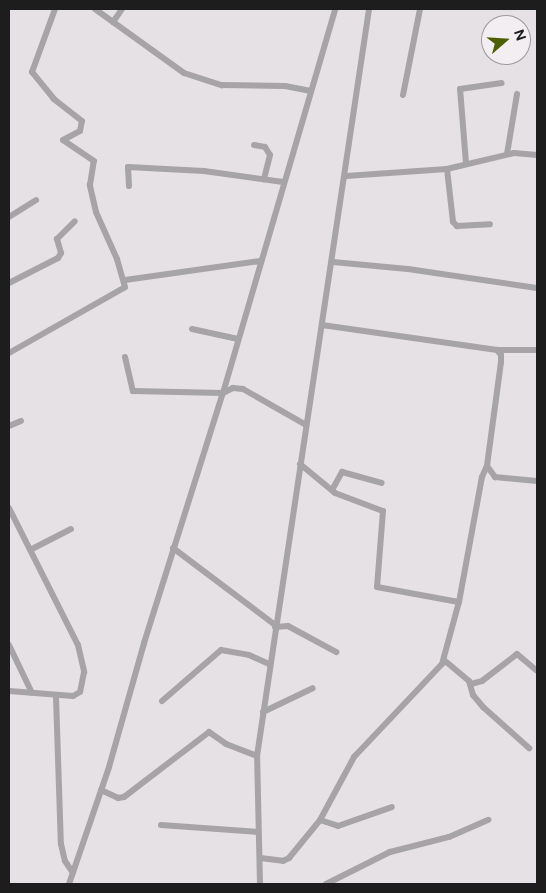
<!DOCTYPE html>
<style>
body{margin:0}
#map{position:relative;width:546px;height:893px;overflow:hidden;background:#e5e1e5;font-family:Figtree,sans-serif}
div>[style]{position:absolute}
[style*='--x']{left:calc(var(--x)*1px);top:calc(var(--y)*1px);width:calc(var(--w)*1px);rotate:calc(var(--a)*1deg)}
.minor>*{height:6px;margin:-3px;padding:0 3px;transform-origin:3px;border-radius:3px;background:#a6a4a6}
span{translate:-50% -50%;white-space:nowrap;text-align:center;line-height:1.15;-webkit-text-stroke:5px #f2eef2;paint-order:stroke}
.frame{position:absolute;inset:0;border:10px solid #1e1d1e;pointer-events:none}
.north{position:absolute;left:481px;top:15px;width:50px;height:50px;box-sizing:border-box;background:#f2eef2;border:1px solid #9d9a9d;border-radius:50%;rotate:71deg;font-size:14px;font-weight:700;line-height:20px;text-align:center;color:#1e1d1e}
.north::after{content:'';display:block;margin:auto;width:18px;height:22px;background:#4e5f03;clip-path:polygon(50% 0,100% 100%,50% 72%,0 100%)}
</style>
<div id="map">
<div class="minor">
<i style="--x:95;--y:9;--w:110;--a:35.7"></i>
<i style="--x:184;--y:73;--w:40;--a:18"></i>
<i style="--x:222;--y:85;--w:63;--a:0.9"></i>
<i style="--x:285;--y:86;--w:25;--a:11"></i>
<i style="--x:113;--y:22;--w:16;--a:-55"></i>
<i style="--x:403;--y:95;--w:88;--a:-78.8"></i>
<i style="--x:254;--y:145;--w:11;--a:10"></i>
<i style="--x:265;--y:147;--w:9;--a:58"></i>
<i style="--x:270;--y:155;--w:25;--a:104"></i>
<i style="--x:507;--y:154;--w:61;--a:-80.5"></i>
<i style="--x:466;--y:163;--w:74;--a:-94.6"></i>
<i style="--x:460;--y:89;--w:42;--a:-8.1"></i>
<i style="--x:447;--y:169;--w:53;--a:83.5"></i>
<i style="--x:453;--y:222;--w:6;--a:45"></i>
<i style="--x:457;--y:226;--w:33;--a:-3"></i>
<i style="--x:346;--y:176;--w:101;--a:-4"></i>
<i style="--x:447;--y:169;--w:69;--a:-13.4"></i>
<i style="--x:514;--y:153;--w:23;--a:5"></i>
<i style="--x:129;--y:186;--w:19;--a:-93"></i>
<i style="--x:128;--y:167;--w:76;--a:3"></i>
<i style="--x:204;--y:171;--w:80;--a:7.9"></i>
<i style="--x:9;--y:217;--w:32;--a:-32"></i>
<i style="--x:333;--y:262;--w:75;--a:5.3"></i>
<i style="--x:408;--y:269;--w:130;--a:8.4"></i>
<i style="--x:125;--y:280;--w:137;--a:-8"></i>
<i style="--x:9;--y:283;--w:55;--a:-27"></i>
<i style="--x:58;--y:258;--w:6;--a:-59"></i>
<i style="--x:61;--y:253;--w:15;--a:-106"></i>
<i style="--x:57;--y:239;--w:25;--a:-45"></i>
<i style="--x:322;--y:325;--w:177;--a:8.1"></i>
<i style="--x:497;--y:350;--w:6;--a:51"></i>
<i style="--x:501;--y:355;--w:7;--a:90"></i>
<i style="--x:501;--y:362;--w:105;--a:97.7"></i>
<i style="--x:487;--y:466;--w:14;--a:54"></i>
<i style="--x:495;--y:477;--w:42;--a:5.4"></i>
<i style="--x:192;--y:329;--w:47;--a:12.3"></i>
<i style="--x:497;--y:350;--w:40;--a:0"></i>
<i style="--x:9;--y:353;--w:133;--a:-29.6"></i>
<i style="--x:125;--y:287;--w:29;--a:-106"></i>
<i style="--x:117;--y:259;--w:51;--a:-114.1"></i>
<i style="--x:96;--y:212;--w:28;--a:-103"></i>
<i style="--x:90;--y:185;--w:24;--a:-81"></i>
<i style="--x:94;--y:161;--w:37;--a:-146"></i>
<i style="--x:63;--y:140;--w:19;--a:-28"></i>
<i style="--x:80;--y:131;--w:10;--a:-79"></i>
<i style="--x:82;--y:121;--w:36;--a:-142"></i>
<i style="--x:54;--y:99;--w:35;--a:-129"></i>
<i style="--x:32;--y:72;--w:67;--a:-69.9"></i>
<i style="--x:125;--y:357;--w:35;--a:77"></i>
<i style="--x:133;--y:391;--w:90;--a:1.3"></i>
<i style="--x:223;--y:393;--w:11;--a:-27"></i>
<i style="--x:233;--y:388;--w:10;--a:6"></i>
<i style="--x:243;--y:389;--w:73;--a:29.7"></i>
<i style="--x:9;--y:426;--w:13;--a:-23"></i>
<i style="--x:300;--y:464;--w:45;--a:39.6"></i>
<i style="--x:335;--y:493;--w:51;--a:20.6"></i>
<i style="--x:383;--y:511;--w:76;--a:94.5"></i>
<i style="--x:377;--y:587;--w:83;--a:10.4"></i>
<i style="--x:332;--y:490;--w:21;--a:-61"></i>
<i style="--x:342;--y:472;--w:41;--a:15.4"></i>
<i style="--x:9;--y:508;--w:153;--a:63.3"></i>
<i style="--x:78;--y:645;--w:28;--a:77"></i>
<i style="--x:84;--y:672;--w:20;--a:101"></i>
<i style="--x:80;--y:692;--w:8;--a:150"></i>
<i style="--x:73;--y:696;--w:64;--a:-175.5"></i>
<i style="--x:173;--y:548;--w:128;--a:37"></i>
<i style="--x:30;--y:550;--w:46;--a:-27.1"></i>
<i style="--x:275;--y:627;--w:13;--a:-4"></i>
<i style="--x:288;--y:626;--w:55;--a:28.4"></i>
<i style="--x:9;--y:645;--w:53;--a:64.4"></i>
<i style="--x:444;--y:660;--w:33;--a:40"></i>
<i style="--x:469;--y:681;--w:15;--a:74"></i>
<i style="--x:473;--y:695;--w:16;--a:50"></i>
<i style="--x:483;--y:707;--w:62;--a:41.7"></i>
<i style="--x:471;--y:684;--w:11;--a:-15"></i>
<i style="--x:482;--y:681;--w:44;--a:-37.6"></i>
<i style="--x:517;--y:654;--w:26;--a:40"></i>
<i style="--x:56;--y:697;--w:147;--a:88.1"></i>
<i style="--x:61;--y:844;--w:17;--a:77"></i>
<i style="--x:65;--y:861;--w:14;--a:56"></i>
<i style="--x:162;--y:701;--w:78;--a:-40.8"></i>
<i style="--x:221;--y:650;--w:28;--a:10"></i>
<i style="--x:249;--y:655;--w:22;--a:24"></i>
<i style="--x:263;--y:712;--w:55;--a:-25.6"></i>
<i style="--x:101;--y:790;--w:19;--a:25"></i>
<i style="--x:118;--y:798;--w:6;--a:-9"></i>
<i style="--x:124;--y:797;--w:107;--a:-37.4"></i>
<i style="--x:209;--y:732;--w:21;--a:35"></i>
<i style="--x:226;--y:744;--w:33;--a:21"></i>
<i style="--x:320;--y:820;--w:19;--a:18"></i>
<i style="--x:338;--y:826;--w:57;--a:-19.4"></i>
<i style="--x:161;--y:825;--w:97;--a:4.1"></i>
<i style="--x:260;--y:858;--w:23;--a:7"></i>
<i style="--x:283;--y:861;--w:7;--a:-27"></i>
<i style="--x:289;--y:858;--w:49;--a:-50.8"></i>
<i style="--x:320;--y:820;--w:72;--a:-61.6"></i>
<i style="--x:354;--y:757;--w:128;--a:-46.6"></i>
<i style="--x:442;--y:664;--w:64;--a:-74.7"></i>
<i style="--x:459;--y:602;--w:127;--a:-79.6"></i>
<i style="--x:482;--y:477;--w:12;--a:-66"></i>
<i style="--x:69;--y:884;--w:124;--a:-71.1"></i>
<i style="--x:109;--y:767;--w:129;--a:-74.2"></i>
<i style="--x:144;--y:643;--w:262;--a:-72.5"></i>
<i style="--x:223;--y:393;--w:400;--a:-73.7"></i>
<i style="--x:260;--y:884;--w:128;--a:-91.3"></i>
<i style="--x:257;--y:756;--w:755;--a:-81.47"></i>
<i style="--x:326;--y:884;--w:72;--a:-26.6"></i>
<i style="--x:390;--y:852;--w:61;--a:-14.3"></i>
<i style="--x:449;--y:837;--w:43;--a:-23.6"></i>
</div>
<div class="frame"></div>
<div class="north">N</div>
</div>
